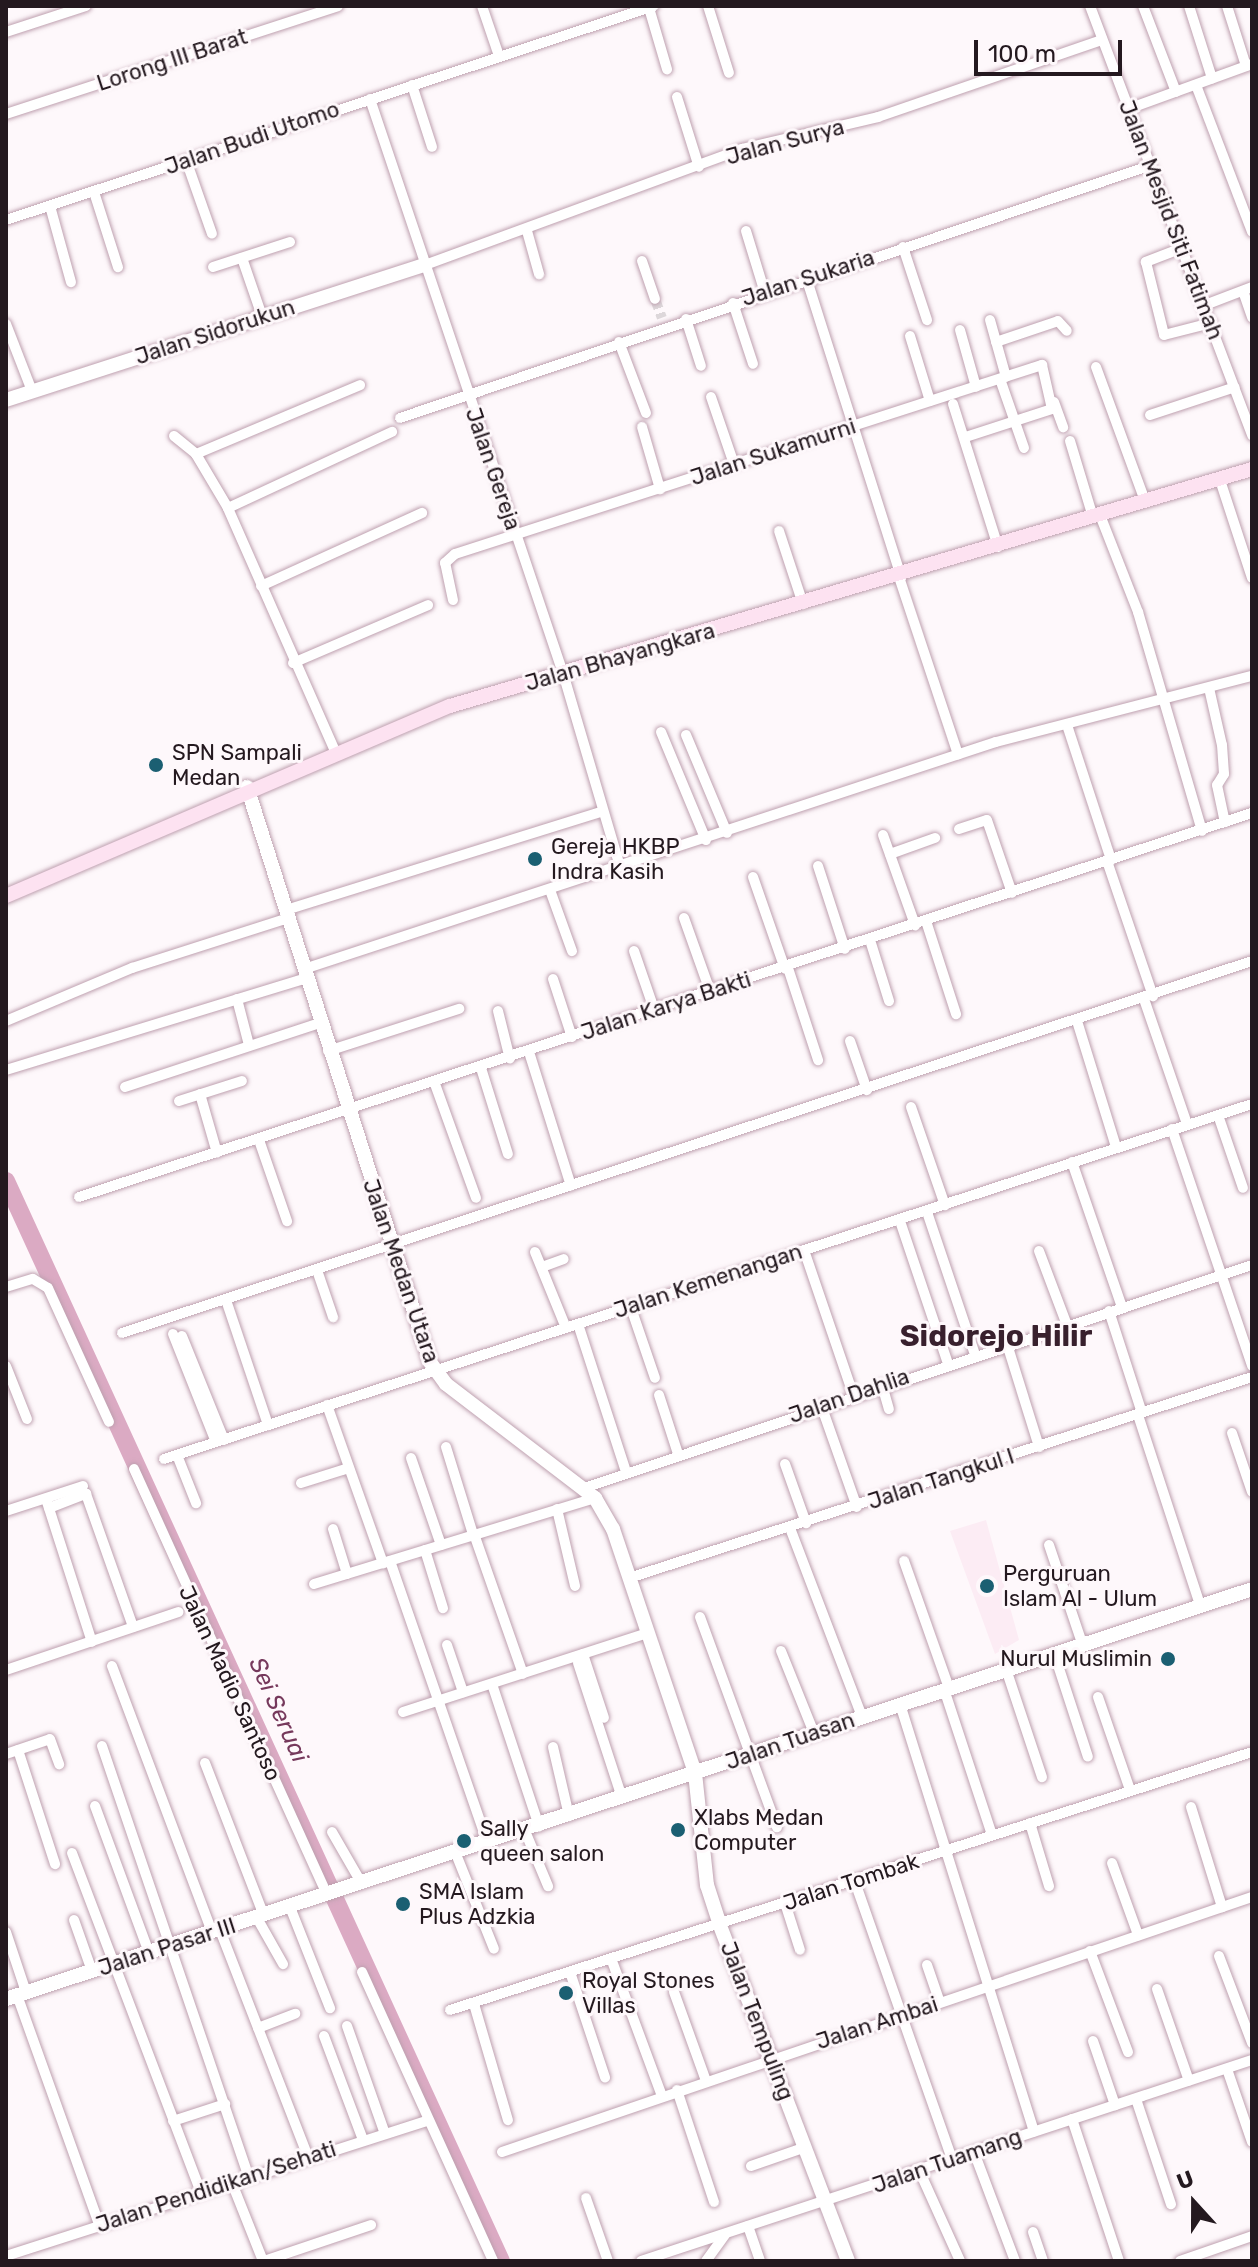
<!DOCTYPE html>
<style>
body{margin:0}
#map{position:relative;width:1258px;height:2267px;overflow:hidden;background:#fef8fb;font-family:Rubik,sans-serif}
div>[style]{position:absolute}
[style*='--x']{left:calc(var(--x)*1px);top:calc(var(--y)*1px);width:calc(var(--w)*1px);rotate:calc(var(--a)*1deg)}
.built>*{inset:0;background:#fcecf4}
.river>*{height:18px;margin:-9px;padding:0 9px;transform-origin:9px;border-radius:9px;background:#dbaac3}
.minor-tunnel>*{height:10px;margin-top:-5px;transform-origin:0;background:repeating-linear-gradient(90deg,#ddd7da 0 10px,transparent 0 15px)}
.roads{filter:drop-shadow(0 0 2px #bea0af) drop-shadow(0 0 2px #bea0af)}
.minor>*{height:10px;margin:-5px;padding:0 5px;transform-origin:5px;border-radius:5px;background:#fff}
.tertiary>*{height:14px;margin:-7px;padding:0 7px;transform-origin:7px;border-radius:7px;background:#fff}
.secondary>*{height:14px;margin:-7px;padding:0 7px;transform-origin:7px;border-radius:7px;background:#fde2f1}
.dots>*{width:22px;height:22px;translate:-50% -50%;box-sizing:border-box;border:4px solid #fef8fb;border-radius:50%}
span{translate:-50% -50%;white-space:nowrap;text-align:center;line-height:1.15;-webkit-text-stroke:6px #fef8fb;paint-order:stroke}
.street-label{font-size:22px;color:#24191f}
.poi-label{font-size:22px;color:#24191f}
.left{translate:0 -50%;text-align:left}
.right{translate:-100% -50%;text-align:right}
.water-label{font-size:24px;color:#76395c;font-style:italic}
.district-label{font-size:30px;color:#38202d;font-weight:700}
.frame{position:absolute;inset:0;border:8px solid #24191f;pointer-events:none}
.north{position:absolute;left:1154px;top:2163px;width:80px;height:80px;-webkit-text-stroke:6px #fef8fb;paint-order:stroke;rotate:339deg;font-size:22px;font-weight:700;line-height:32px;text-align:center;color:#24191f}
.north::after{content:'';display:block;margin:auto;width:28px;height:36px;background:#24191f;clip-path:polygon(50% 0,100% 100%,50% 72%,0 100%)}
.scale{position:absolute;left:974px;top:40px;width:148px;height:36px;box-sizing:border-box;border:4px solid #24191f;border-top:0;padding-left:10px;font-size:24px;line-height:28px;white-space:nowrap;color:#24191f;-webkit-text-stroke:6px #fef8fb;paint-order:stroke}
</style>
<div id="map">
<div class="built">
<i style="clip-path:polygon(986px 1520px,1019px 1640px,995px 1654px,950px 1531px)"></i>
</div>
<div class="river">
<i style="--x:6;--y:1181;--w:1188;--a:65.38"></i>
</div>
<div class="minor-tunnel">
<i style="--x:655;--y:299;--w:20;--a:70"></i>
</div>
<div class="roads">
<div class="minor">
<i style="--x:482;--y:6;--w:53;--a:71.2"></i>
<i style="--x:708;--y:6;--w:70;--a:72.6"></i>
<i style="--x:1090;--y:6;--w:459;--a:69.3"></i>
<i style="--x:1143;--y:6;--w:92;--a:69"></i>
<i style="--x:1189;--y:6;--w:76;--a:72.3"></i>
<i style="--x:1227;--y:6;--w:63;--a:72.4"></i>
<i style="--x:649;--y:8;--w:64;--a:73.6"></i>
<i style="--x:6;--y:32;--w:84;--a:-18"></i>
<i style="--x:412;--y:85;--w:65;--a:72.1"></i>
<i style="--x:1196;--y:85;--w:157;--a:69.1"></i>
<i style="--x:677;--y:97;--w:73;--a:72.6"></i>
<i style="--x:370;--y:99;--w:606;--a:71.42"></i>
<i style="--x:563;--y:673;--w:202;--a:73.6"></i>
<i style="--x:1128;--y:109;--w:132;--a:-19.9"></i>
<i style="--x:6;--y:114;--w:349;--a:-18"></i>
<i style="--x:186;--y:160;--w:78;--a:70.6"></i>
<i style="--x:94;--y:192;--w:79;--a:72.3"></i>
<i style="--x:50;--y:206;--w:79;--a:74.6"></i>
<i style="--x:6;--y:220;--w:682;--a:-18.28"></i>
<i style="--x:527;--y:231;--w:45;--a:74.4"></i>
<i style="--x:746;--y:231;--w:65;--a:73"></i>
<i style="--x:903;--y:247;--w:77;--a:71.8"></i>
<i style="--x:1182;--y:248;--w:39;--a:159"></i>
<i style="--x:1146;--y:262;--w:75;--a:76.1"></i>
<i style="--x:1164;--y:335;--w:49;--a:-14.3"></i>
<i style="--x:242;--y:258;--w:61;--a:71"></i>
<i style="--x:642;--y:261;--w:40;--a:71.1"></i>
<i style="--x:425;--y:265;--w:338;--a:-20.1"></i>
<i style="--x:742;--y:149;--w:140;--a:-13.2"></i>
<i style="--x:878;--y:117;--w:237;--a:-19"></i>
<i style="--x:213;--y:267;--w:81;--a:-18"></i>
<i style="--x:807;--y:280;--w:312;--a:72.4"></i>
<i style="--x:1243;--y:291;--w:28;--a:71"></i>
<i style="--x:733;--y:303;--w:64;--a:71.8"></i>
<i style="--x:1205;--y:305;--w:50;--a:-21"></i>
<i style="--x:686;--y:319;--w:49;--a:72.3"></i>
<i style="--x:990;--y:320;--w:59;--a:74.3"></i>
<i style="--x:6;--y:324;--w:72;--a:68.8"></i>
<i style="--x:960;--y:330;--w:59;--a:74.3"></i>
<i style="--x:910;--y:336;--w:68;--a:72.9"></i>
<i style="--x:619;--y:342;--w:76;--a:69.2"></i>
<i style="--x:996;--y:342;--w:65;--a:-18.7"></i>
<i style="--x:1058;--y:321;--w:13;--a:48"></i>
<i style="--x:1096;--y:367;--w:143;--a:69.9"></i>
<i style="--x:1000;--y:379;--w:73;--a:70.8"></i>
<i style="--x:711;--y:397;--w:71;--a:71.1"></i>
<i style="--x:1054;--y:402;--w:27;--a:70"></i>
<i style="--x:953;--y:404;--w:150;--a:72.5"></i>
<i style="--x:1150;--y:415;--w:89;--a:-18.2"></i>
<i style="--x:400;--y:418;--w:790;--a:-18.6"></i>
<i style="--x:642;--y:427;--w:65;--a:73.8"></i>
<i style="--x:174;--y:436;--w:28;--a:39"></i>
<i style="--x:1070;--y:441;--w:79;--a:73.2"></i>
<i style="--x:1220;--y:480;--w:103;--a:71.9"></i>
<i style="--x:228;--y:508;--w:181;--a:-24.9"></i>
<i style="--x:1100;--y:515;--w:104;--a:68.6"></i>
<i style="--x:1138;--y:612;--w:228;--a:73.7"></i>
<i style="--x:779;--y:531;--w:77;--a:71.8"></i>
<i style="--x:899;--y:577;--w:187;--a:71.6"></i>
<i style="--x:261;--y:586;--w:177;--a:-24.4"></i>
<i style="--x:453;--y:600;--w:38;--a:-102"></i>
<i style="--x:445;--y:563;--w:13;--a:-42"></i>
<i style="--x:455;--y:554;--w:617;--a:-17.85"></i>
<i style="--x:1042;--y:365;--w:45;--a:77.2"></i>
<i style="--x:1052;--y:409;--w:90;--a:162"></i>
<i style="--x:293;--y:663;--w:147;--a:-23.2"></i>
<i style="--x:1209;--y:688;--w:58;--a:77.2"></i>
<i style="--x:1222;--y:745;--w:29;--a:86"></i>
<i style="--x:1224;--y:774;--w:13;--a:122"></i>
<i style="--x:1217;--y:785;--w:38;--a:78"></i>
<i style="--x:1067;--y:725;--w:142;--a:71.9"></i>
<i style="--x:661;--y:732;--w:117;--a:67.4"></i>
<i style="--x:686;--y:735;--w:106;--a:67.3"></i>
<i style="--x:335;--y:751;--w:266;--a:-113.8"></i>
<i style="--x:228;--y:508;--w:63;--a:-120.7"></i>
<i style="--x:196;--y:454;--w:178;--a:-22.8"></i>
<i style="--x:959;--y:829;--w:29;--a:-18"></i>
<i style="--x:987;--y:820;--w:77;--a:71.1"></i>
<i style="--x:883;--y:835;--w:96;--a:70.4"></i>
<i style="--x:890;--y:854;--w:48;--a:-19.6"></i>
<i style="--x:1107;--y:861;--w:143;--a:71.2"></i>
<i style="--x:818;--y:866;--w:87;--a:72"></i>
<i style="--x:753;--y:877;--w:97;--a:70.8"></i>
<i style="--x:550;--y:890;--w:65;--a:70.2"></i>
<i style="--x:286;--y:910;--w:332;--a:-17.3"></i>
<i style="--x:684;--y:918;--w:77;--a:70.4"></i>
<i style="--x:926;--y:921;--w:98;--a:72.1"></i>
<i style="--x:870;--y:940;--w:64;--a:72.7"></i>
<i style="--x:634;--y:951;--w:61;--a:71"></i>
<i style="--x:788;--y:968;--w:97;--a:71.9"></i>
<i style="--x:304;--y:969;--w:728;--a:-18.16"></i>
<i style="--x:996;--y:742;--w:264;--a:-14.5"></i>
<i style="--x:553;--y:979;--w:61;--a:71.9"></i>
<i style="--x:237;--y:999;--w:48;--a:75.4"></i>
<i style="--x:1144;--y:999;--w:132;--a:71"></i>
<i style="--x:498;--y:1011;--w:49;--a:76"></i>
<i style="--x:6;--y:1021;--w:137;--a:-22.8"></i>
<i style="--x:132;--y:968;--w:165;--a:-17.7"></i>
<i style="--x:1077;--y:1021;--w:132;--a:72.8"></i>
<i style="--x:850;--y:1041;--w:52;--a:70.9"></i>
<i style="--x:328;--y:1051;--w:138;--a:-17.8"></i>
<i style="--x:529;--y:1052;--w:140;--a:72.6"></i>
<i style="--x:481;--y:1068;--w:90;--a:72.6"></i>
<i style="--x:6;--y:1070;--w:315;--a:-17"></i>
<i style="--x:435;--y:1084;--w:121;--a:70.2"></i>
<i style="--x:125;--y:1087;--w:205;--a:-18.2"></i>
<i style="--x:200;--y:1094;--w:61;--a:73.9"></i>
<i style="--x:179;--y:1101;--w:66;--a:-17.6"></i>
<i style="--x:911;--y:1107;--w:104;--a:70.9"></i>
<i style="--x:1218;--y:1115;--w:77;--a:71.1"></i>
<i style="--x:1172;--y:1129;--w:250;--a:71.3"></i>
<i style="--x:259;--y:1140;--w:86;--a:70.9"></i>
<i style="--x:1072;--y:1162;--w:153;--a:71"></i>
<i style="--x:79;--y:1197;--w:1234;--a:-18.13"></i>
<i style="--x:927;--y:1212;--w:151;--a:71.4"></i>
<i style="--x:900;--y:1221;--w:151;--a:71.4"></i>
<i style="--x:804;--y:1250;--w:152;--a:71.2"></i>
<i style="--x:1039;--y:1251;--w:79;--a:69.3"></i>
<i style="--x:535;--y:1252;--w:82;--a:67.8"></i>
<i style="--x:542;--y:1267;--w:23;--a:-20"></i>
<i style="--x:317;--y:1270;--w:50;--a:71.2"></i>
<i style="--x:6;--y:1287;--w:28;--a:-17"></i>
<i style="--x:33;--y:1279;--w:17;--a:31"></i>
<i style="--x:48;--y:1288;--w:147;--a:65.5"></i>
<i style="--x:226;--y:1300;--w:132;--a:71.4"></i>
<i style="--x:630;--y:1305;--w:77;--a:71.1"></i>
<i style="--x:1109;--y:1311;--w:107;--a:72.1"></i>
<i style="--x:578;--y:1324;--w:156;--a:72"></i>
<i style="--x:122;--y:1333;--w:1190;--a:-18.22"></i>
<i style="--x:173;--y:1334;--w:116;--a:68.3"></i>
<i style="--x:182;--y:1336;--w:112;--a:68"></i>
<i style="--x:1007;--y:1344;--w:108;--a:72.7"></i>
<i style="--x:6;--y:1366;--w:57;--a:68.4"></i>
<i style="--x:882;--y:1385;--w:25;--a:74"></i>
<i style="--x:659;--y:1395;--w:62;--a:72.1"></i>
<i style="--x:327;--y:1405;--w:168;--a:70.5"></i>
<i style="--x:821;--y:1405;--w:108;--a:70.6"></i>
<i style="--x:1138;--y:1415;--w:200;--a:71.9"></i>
<i style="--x:1232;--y:1433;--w:62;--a:71.3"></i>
<i style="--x:446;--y:1447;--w:91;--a:72.8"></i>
<i style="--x:177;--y:1455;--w:52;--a:68.4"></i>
<i style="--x:411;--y:1458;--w:92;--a:71"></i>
<i style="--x:164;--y:1459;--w:1144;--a:-18.07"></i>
<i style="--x:785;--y:1464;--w:63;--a:70.4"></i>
<i style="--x:134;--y:1469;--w:468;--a:65.6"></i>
<i style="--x:301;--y:1483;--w:50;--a:-17.4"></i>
<i style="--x:584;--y:1488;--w:704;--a:-18.46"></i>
<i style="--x:46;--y:1499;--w:150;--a:72.2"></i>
<i style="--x:49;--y:1508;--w:40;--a:-21"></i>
<i style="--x:86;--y:1494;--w:141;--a:70.5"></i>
<i style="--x:557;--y:1509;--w:79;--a:76.8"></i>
<i style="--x:6;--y:1511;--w:81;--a:-18"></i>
<i style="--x:790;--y:1528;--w:202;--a:69.1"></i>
<i style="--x:333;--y:1529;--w:47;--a:72.7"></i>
<i style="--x:474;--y:1534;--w:148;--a:70.7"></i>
<i style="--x:1049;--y:1545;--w:103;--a:71.4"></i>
<i style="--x:425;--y:1550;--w:61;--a:72.8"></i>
<i style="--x:390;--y:1561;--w:299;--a:70.9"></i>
<i style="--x:904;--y:1561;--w:135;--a:70.5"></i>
<i style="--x:629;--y:1578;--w:655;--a:-17.88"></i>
<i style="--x:314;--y:1584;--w:294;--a:-17"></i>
<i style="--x:700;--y:1617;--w:224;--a:69.9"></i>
<i style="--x:447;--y:1645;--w:50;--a:71.2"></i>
<i style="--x:781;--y:1651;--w:88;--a:68.1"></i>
<i style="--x:1054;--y:1653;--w:109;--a:71.9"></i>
<i style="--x:583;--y:1654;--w:67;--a:71.8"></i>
<i style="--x:578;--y:1663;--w:142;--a:71.9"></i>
<i style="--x:112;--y:1666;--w:284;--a:69.4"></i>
<i style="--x:1006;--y:1669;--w:114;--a:71.6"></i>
<i style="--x:6;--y:1670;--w:182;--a:-18.6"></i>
<i style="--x:492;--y:1684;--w:150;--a:71.7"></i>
<i style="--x:944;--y:1689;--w:154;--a:71.8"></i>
<i style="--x:1098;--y:1697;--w:98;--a:71"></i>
<i style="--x:900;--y:1704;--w:448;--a:72.6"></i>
<i style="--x:403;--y:1712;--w:257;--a:-17.9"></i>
<i style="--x:102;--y:1746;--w:455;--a:71.2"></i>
<i style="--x:553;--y:1747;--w:71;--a:76.9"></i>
<i style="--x:18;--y:1750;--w:120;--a:72"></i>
<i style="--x:6;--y:1754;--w:46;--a:-18.8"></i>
<i style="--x:50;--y:1739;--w:27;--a:70"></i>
<i style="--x:205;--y:1763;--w:164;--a:68.9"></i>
<i style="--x:95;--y:1806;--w:157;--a:69.8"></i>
<i style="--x:1191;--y:1807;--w:105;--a:72.8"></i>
<i style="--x:1030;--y:1823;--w:66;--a:73.2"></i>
<i style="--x:525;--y:1831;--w:60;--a:67.3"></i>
<i style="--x:332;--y:1832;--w:60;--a:60"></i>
<i style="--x:72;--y:1853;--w:363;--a:69.2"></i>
<i style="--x:456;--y:1854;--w:102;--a:68.2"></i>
<i style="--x:1112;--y:1863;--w:77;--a:70.1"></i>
<i style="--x:855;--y:1882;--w:293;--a:70.7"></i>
<i style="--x:785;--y:1903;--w:49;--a:72.3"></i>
<i style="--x:290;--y:1907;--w:109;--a:68.4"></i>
<i style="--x:257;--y:1918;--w:53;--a:60.5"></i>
<i style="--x:74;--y:1920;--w:54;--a:70.6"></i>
<i style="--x:220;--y:1930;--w:243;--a:68.8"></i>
<i style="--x:6;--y:1932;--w:63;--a:71.6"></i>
<i style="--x:1090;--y:1951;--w:108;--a:69.4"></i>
<i style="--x:1219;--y:1956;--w:93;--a:69.2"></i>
<i style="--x:612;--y:1961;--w:144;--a:69.7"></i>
<i style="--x:927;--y:1965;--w:39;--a:71"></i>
<i style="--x:362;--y:1972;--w:317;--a:65.6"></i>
<i style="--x:571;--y:1975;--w:108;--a:71.6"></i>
<i style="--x:1157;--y:1989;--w:97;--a:70.8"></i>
<i style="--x:674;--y:1992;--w:95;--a:70.2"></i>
<i style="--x:17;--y:1995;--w:243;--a:70.3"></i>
<i style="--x:474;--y:2004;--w:121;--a:73.7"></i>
<i style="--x:450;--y:2010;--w:842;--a:-17.83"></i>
<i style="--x:347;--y:2026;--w:114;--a:70.6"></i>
<i style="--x:258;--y:2028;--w:40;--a:-21"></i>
<i style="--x:324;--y:2036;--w:111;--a:69.4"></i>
<i style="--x:1093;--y:2041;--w:68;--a:71"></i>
<i style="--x:1227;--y:2069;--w:77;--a:71.1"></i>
<i style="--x:677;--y:2090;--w:118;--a:71.7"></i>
<i style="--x:1136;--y:2099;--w:111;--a:71.6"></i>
<i style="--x:1072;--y:2119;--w:150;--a:71.7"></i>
<i style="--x:173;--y:2121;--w:55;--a:-18.1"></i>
<i style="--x:502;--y:2152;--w:792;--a:-18.78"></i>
<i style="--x:974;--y:2152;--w:116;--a:69.4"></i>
<i style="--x:751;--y:2166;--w:58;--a:-19.1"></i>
<i style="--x:919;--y:2170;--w:100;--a:65.7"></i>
<i style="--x:232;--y:2183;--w:84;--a:68.3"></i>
<i style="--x:586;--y:2198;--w:67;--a:70.8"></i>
<i style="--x:748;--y:2226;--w:37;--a:71"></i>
<i style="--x:1033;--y:2232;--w:31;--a:71"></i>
<i style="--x:6;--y:2256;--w:442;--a:-17.8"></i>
<i style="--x:264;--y:2261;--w:113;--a:-18.6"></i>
<i style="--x:641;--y:2261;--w:643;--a:-18.21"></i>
<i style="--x:706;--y:2261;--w:32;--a:-54"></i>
<i style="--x:1180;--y:2261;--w:76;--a:-19.1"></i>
</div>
<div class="tertiary">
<i style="--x:6;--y:400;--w:440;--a:-17.9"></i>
<i style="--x:247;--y:787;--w:603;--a:72.35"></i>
<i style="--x:430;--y:1362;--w:27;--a:54"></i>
<i style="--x:446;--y:1384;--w:188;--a:37.4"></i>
<i style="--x:595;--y:1498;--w:36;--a:60"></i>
<i style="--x:613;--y:1529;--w:257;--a:71.4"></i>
<i style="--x:695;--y:1773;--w:113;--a:83.9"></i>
<i style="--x:707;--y:1885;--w:40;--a:72"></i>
<i style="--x:719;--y:1923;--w:362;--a:69.1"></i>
<i style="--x:6;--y:1999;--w:1312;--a:-18.21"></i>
</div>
<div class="secondary">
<i style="--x:6;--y:896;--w:483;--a:-23.2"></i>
<i style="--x:450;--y:706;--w:836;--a:-16.46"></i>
</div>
</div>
<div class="dots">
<i style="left:156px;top:765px;background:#1b5f72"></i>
<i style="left:535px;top:859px;background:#1b5f72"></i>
<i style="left:987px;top:1586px;background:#1b5f72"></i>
<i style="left:1168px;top:1659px;background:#1b5f72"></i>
<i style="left:678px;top:1830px;background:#1b5f72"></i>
<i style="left:464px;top:1841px;background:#1b5f72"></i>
<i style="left:403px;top:1904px;background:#1b5f72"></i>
<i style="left:566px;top:1993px;background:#1b5f72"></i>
</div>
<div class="street-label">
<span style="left:172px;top:60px;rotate:-18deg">Lorong III Barat</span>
<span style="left:252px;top:138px;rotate:-19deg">Jalan Budi Utomo</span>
<span style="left:785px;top:142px;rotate:-15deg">Jalan Surya</span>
<span style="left:1171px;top:220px;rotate:69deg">Jalan Mesjid Siti Fatimah</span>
<span style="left:808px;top:278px;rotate:-18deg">Jalan Sukaria</span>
<span style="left:215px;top:332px;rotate:-18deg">Jalan Sidorukun</span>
<span style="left:773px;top:452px;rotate:-18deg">Jalan Sukamurni</span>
<span style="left:493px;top:469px;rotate:71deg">Jalan Gereja</span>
<span style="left:620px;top:657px;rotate:-16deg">Jalan Bhayangkara</span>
<span style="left:666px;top:1006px;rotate:-18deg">Jalan Karya Bakti</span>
<span style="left:401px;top:1271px;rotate:71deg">Jalan Medan Utara</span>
<span style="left:708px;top:1281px;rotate:-18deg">Jalan Kemenangan</span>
<span style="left:849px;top:1396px;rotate:-19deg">Jalan Dahlia</span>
<span style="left:941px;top:1479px;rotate:-18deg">Jalan Tangkul I</span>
<span style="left:230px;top:1683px;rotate:65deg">Jalan Madio Santoso</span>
<span style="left:790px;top:1741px;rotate:-19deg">Jalan Tuasan</span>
<span style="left:851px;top:1882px;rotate:-18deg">Jalan Tombak</span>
<span style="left:167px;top:1947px;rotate:-18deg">Jalan Pasar III</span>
<span style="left:757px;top:2021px;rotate:69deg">Jalan Tempuling</span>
<span style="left:877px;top:2023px;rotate:-18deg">Jalan Ambai</span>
<span style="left:947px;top:2161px;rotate:-19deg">Jalan Tuamang</span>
<span style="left:216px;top:2187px;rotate:-18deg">Jalan Pendidikan/Sehati</span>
</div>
<div class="poi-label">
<span class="left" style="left:172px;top:765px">SPN Sampali<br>Medan</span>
<span class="left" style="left:551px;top:859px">Gereja HKBP<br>Indra Kasih</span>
<span class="left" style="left:1003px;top:1586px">Perguruan<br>Islam Al - Ulum</span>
<span class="right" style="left:1152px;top:1659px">Nurul Muslimin</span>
<span class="left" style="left:694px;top:1830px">Xlabs Medan<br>Computer</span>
<span class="left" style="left:480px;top:1841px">Sally<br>queen salon</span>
<span class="left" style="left:419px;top:1904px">SMA Islam<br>Plus Adzkia</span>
<span class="left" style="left:582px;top:1993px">Royal Stones<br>Villas</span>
</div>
<div class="water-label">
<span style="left:278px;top:1710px;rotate:66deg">Sei Seruai</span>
</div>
<div class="district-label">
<span style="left:996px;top:1336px">Sidorejo Hilir</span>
</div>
<div class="frame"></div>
<div class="north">U</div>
<div class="scale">100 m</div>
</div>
